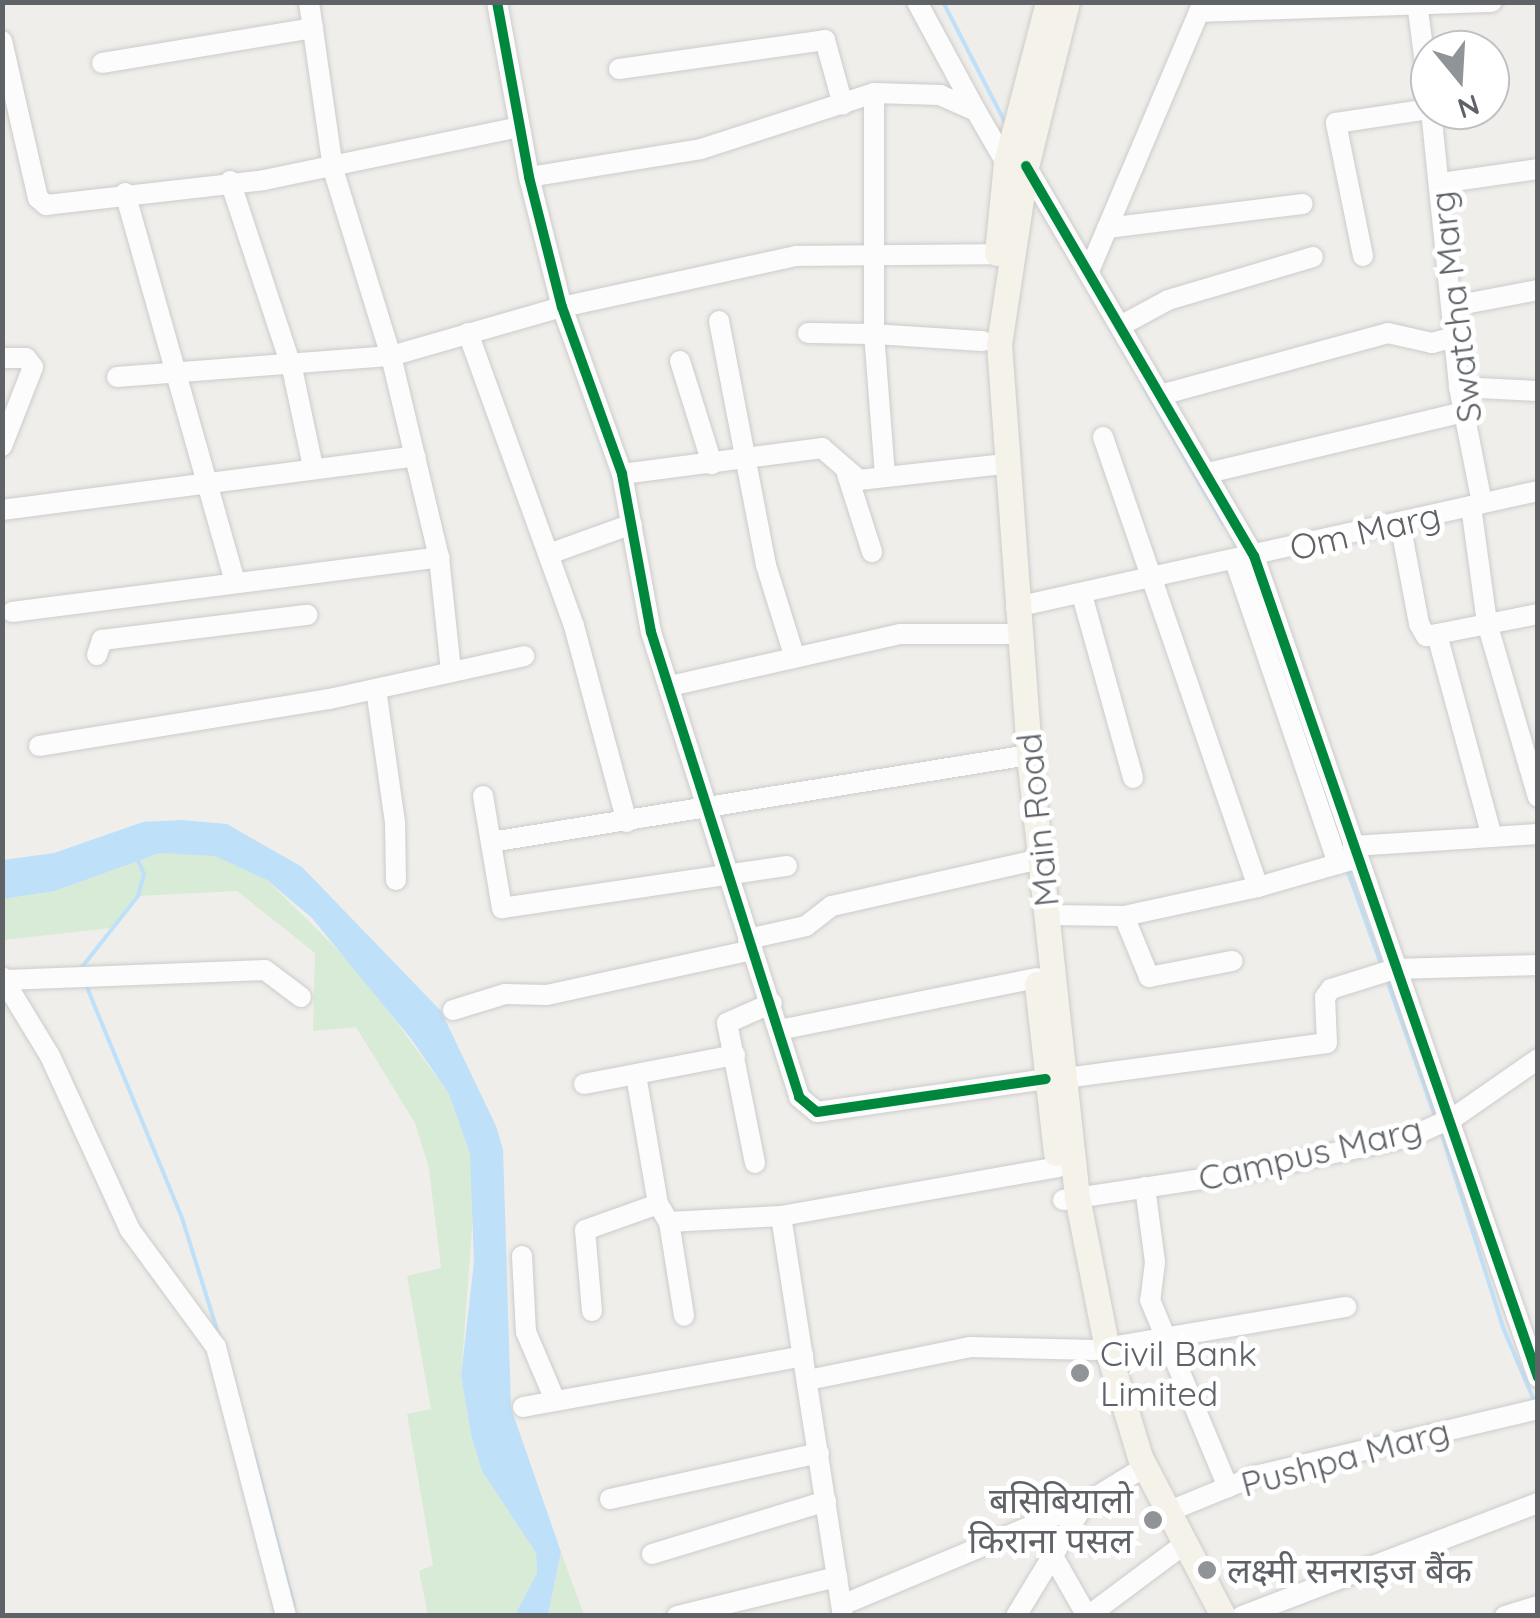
<!DOCTYPE html>
<meta charset="utf-8">
<style>
body{margin:0}
#map{position:relative;width:1540px;height:1618px;overflow:hidden;background:#efeeea;font-family:Quicksand,"Noto Sans Devanagari",sans-serif}
div>[style]{position:absolute}
[style*='--x']{left:calc(var(--x)*1px);top:calc(var(--y)*1px);width:calc(var(--w)*1px);rotate:calc(var(--a)*1deg)}
.green>*{inset:0;background:#d8ebd6}
.water>*{inset:0;background:#bfe0f9}
.stream>*{height:4px;margin:-2px;padding:0 2px;transform-origin:2px;border-radius:2px;background:#bfe0f9}
.roads{filter:drop-shadow(0 0 2px #cbcccc) drop-shadow(0 0 2px #cbcccc)}
.minor>*{height:20px;margin:-10px;padding:0 10px;transform-origin:10px;border-radius:10px;background:#fdfcfc}
.major>*{height:25px;margin:-12.5px;padding:0 12.5px;transform-origin:12.5px;border-radius:12.5px;background:#f4f2e9}
.cycleway>*{height:10px;margin:-5px;padding:0 5px;transform-origin:5px;border-radius:5px;background:#00873e}
.dots>*{width:28px;height:28px;translate:-50% -50%;box-sizing:border-box;border:5px solid #fff;border-radius:50%}
span{translate:-50% -50%;white-space:nowrap;text-align:center;line-height:1.15;-webkit-text-stroke:10px #fff;paint-order:stroke}
.street-label{font-size:35px;color:#5f6368}
.poi-label{font-size:35px;color:#5f6368}
.left{translate:0 -50%;text-align:left}
.right{translate:-100% -50%;text-align:right}
.frame{position:absolute;inset:0;border:5px solid #5f6368;pointer-events:none}
.north{position:absolute;left:1410px;top:30px;width:100px;height:100px;box-sizing:border-box;background:#fff;border:2px solid #bfc1c3;border-radius:50%;rotate:162deg;font-size:28px;font-weight:700;line-height:40px;text-align:center;color:#5f6368}
.north::after{content:'';display:block;margin:auto;width:35px;height:45px;background:#919496;clip-path:polygon(50% 0,100% 100%,50% 72%,0 100%)}
</style>
<div id="map">
<div class="green">
<i style="clip-path:polygon(160px 853px,215px 855px,267px 880px,359px 971px,449px 1094px,470px 1154px,474px 1202px,461px 1376px,472px 1439px,482px 1471px,536px 1553px,537px 1573px,515px 1615px,428px 1615px,419px 1571px,433px 1565px,407px 1414px,431px 1409px,407px 1276px,441px 1268px,429px 1168px,415px 1123px,356px 1027px,313px 1031px,315px 953px,237px 891px,138px 896px,111px 928px,3px 940px,3px 899px,55px 891px)"></i>
<i style="clip-path:polygon(561px 1552px,584px 1615px,548px 1616px)"></i>
</div>
<div class="water">
<i style="clip-path:polygon(181px 820px,227px 824px,302px 867px,441px 1011px,496px 1126px,503px 1149px,511px 1408px,561px 1552px,548px 1615px,515px 1615px,537px 1573px,536px 1553px,482px 1471px,472px 1439px,461px 1376px,474px 1262px,470px 1154px,449px 1094px,412px 1040px,312px 918px,267px 880px,215px 856px,160px 853px,55px 891px,3px 899px,3px 860px,54px 853px,143px 822px)"></i>
</div>
<div class="stream">
<i style="--x:943;--y:2;--w:135;--a:62.7"></i>
<i style="--x:1145;--y:389;--w:155;--a:59.8"></i>
<i style="--x:1309;--y:745;--w:20;--a:72"></i>
<i style="--x:1347;--y:869;--w:101;--a:70.3"></i>
<i style="--x:82;--y:967;--w:90;--a:-51.7"></i>
<i style="--x:138;--y:896;--w:23;--a:-75"></i>
<i style="--x:144;--y:874;--w:17;--a:-114"></i>
<i style="--x:1386;--y:977;--w:151;--a:70.6"></i>
<i style="--x:86;--y:985;--w:252;--a:67.6"></i>
<i style="--x:182;--y:1218;--w:124;--a:72.6"></i>
<i style="--x:1442;--y:1135;--w:205;--a:72.4"></i>
<i style="--x:1504;--y:1330;--w:74;--a:66.9"></i>
<i style="--x:253;--y:1451;--w:160;--a:75.2"></i>
</div>
<div class="roads">
<div class="minor">
<i style="--x:309;--y:2;--w:169;--a:81.8"></i>
<i style="--x:333;--y:169;--w:196;--a:72.8"></i>
<i style="--x:391;--y:356;--w:207;--a:76.6"></i>
<i style="--x:439;--y:557;--w:116;--a:84"></i>
<i style="--x:497;--y:2;--w:178;--a:79.6"></i>
<i style="--x:529;--y:177;--w:134;--a:75.8"></i>
<i style="--x:562;--y:307;--w:177;--a:70.2"></i>
<i style="--x:622;--y:474;--w:161;--a:79.6"></i>
<i style="--x:651;--y:632;--w:488;--a:72.3"></i>
<i style="--x:799;--y:1097;--w:23;--a:40"></i>
<i style="--x:817;--y:1112;--w:231;--a:-8.2"></i>
<i style="--x:917;--y:2;--w:124;--a:61.6"></i>
<i style="--x:1417;--y:2;--w:101;--a:82.6"></i>
<i style="--x:1199;--y:12;--w:293;--a:-2"></i>
<i style="--x:2;--y:41;--w:161;--a:77.1"></i>
<i style="--x:38;--y:198;--w:11;--a:41"></i>
<i style="--x:46;--y:205;--w:219;--a:-6.5"></i>
<i style="--x:264;--y:180;--w:261;--a:-11.7"></i>
<i style="--x:102;--y:63;--w:214;--a:-9.4"></i>
<i style="--x:619;--y:69;--w:208;--a:-8"></i>
<i style="--x:825;--y:40;--w:67;--a:74.5"></i>
<i style="--x:1431;--y:110;--w:278;--a:84.2"></i>
<i style="--x:1459;--y:387;--w:118;--a:78.8"></i>
<i style="--x:1026;--y:166;--w:452;--a:59.7"></i>
<i style="--x:1254;--y:556;--w:869;--a:70.92"></i>
<i style="--x:529;--y:177;--w:174;--a:-9.2"></i>
<i style="--x:701;--y:149;--w:182;--a:-17.9"></i>
<i style="--x:874;--y:93;--w:66;--a:1.7"></i>
<i style="--x:940;--y:95;--w:39;--a:24"></i>
<i style="--x:976;--y:111;--w:66;--a:59.9"></i>
<i style="--x:230;--y:181;--w:197;--a:71.7"></i>
<i style="--x:292;--y:368;--w:101;--a:78"></i>
<i style="--x:1441;--y:183;--w:98;--a:-8.2"></i>
<i style="--x:125;--y:193;--w:405;--a:74.2"></i>
<i style="--x:1107;--y:228;--w:197;--a:-7"></i>
<i style="--x:1363;--y:256;--w:136;--a:-101.5"></i>
<i style="--x:1336;--y:123;--w:95;--a:-8.5"></i>
<i style="--x:1089;--y:271;--w:292;--a:-67"></i>
<i style="--x:1454;--y:306;--w:86;--a:-10.8"></i>
<i style="--x:719;--y:321;--w:248;--a:79.1"></i>
<i style="--x:766;--y:565;--w:97;--a:72.7"></i>
<i style="--x:1122;--y:325;--w:52;--a:-28.5"></i>
<i style="--x:1168;--y:300;--w:151;--a:-16.5"></i>
<i style="--x:468;--y:333;--w:312;--a:70.1"></i>
<i style="--x:574;--y:626;--w:203;--a:74.9"></i>
<i style="--x:808;--y:333;--w:66;--a:0.9"></i>
<i style="--x:874;--y:334;--w:241;--a:-90"></i>
<i style="--x:2;--y:358;--w:24;--a:0"></i>
<i style="--x:26;--y:358;--w:11;--a:52"></i>
<i style="--x:33;--y:367;--w:85;--a:111.4"></i>
<i style="--x:680;--y:361;--w:108;--a:72.7"></i>
<i style="--x:117;--y:377;--w:275;--a:-4.4"></i>
<i style="--x:391;--y:356;--w:178;--a:-16"></i>
<i style="--x:562;--y:307;--w:239;--a:-12.3"></i>
<i style="--x:796;--y:256;--w:215;--a:-0.5"></i>
<i style="--x:1459;--y:387;--w:79;--a:2.9"></i>
<i style="--x:1164;--y:394;--w:232;--a:-15.2"></i>
<i style="--x:1388;--y:333;--w:45;--a:12.8"></i>
<i style="--x:1432;--y:343;--w:27;--a:-15"></i>
<i style="--x:1208;--y:473;--w:264;--a:-13.4"></i>
<i style="--x:622;--y:474;--w:202;--a:-7.4"></i>
<i style="--x:822;--y:448;--w:49;--a:40.9"></i>
<i style="--x:859;--y:480;--w:147;--a:-6.3"></i>
<i style="--x:847;--y:474;--w:82;--a:72.2"></i>
<i style="--x:885;--y:476;--w:142;--a:-94.4"></i>
<i style="--x:874;--y:334;--w:109;--a:3.7"></i>
<i style="--x:1471;--y:506;--w:118;--a:82.2"></i>
<i style="--x:1487;--y:623;--w:181;--a:73.7"></i>
<i style="--x:2;--y:510;--w:417;--a:-7.4"></i>
<i style="--x:1400;--y:523;--w:103;--a:79.3"></i>
<i style="--x:1419;--y:624;--w:14;--a:60"></i>
<i style="--x:1426;--y:636;--w:11;--a:-10"></i>
<i style="--x:549;--y:554;--w:88;--a:-19.9"></i>
<i style="--x:1235;--y:561;--w:320;--a:71.2"></i>
<i style="--x:1082;--y:595;--w:190;--a:74.4"></i>
<i style="--x:1016;--y:607;--w:535;--a:-12.53"></i>
<i style="--x:12;--y:612;--w:431;--a:-7.3"></i>
<i style="--x:97;--y:655;--w:16;--a:-72"></i>
<i style="--x:102;--y:640;--w:207;--a:-7"></i>
<i style="--x:670;--y:686;--w:236;--a:-12.7"></i>
<i style="--x:900;--y:634;--w:118;--a:0"></i>
<i style="--x:376;--y:689;--w:135;--a:81.9"></i>
<i style="--x:395;--y:823;--w:57;--a:89"></i>
<i style="--x:39;--y:746;--w:294;--a:-9.2"></i>
<i style="--x:329;--y:699;--w:200;--a:-12.4"></i>
<i style="--x:483;--y:796;--w:114;--a:80.4"></i>
<i style="--x:502;--y:908;--w:288;--a:-8.4"></i>
<i style="--x:1492;--y:837;--w:210;--a:-105.2"></i>
<i style="--x:1437;--y:634;--w:103;--a:-11.2"></i>
<i style="--x:491;--y:842;--w:545;--a:-9.19"></i>
<i style="--x:1353;--y:846;--w:185;--a:-3.7"></i>
<i style="--x:1258;--y:887;--w:94;--a:-16.1"></i>
<i style="--x:1047;--y:915;--w:77;--a:0.7"></i>
<i style="--x:1124;--y:916;--w:137;--a:-12.2"></i>
<i style="--x:1258;--y:887;--w:476;--a:-109"></i>
<i style="--x:1124;--y:916;--w:66;--a:67.7"></i>
<i style="--x:1149;--y:977;--w:85;--a:-10.9"></i>
<i style="--x:748;--y:939;--w:59;--a:-12.6"></i>
<i style="--x:806;--y:926;--w:33;--a:-38"></i>
<i style="--x:832;--y:906;--w:201;--a:-12.7"></i>
<i style="--x:2;--y:977;--w:92;--a:58.7"></i>
<i style="--x:50;--y:1056;--w:192;--a:65.3"></i>
<i style="--x:130;--y:1230;--w:145;--a:53.7"></i>
<i style="--x:216;--y:1347;--w:278;--a:75.4"></i>
<i style="--x:6;--y:980;--w:259;--a:-2.2"></i>
<i style="--x:265;--y:970;--w:45;--a:36.9"></i>
<i style="--x:453;--y:1010;--w:54;--a:-17.1"></i>
<i style="--x:505;--y:994;--w:42;--a:1.4"></i>
<i style="--x:547;--y:995;--w:210;--a:-12.4"></i>
<i style="--x:779;--y:1030;--w:263;--a:-11.4"></i>
<i style="--x:636;--y:1075;--w:131;--a:80.3"></i>
<i style="--x:658;--y:1204;--w:21;--a:59"></i>
<i style="--x:669;--y:1222;--w:112;--a:-3.1"></i>
<i style="--x:781;--y:1216;--w:281;--a:-10"></i>
<i style="--x:1065;--y:1078;--w:264;--a:-7.6"></i>
<i style="--x:1327;--y:1043;--w:46;--a:-92.5"></i>
<i style="--x:1325;--y:997;--w:10;--a:-53"></i>
<i style="--x:1331;--y:989;--w:67;--a:-17.4"></i>
<i style="--x:1395;--y:969;--w:143;--a:-1.6"></i>
<i style="--x:584;--y:1084;--w:154;--a:-10.9"></i>
<i style="--x:755;--y:1163;--w:143;--a:-101.3"></i>
<i style="--x:727;--y:1023;--w:49;--a:-24"></i>
<i style="--x:1145;--y:1187;--w:76;--a:82.4"></i>
<i style="--x:1155;--y:1262;--w:38;--a:97"></i>
<i style="--x:1150;--y:1300;--w:203;--a:67.4"></i>
<i style="--x:1063;--y:1200;--w:180;--a:-8.6"></i>
<i style="--x:1241;--y:1173;--w:176;--a:-12.1"></i>
<i style="--x:1413;--y:1136;--w:47;--a:-24.9"></i>
<i style="--x:1456;--y:1116;--w:100;--a:-34.8"></i>
<i style="--x:781;--y:1216;--w:405;--a:81.2"></i>
<i style="--x:669;--y:1222;--w:95;--a:80.9"></i>
<i style="--x:522;--y:1256;--w:76;--a:87"></i>
<i style="--x:526;--y:1332;--w:74;--a:66.9"></i>
<i style="--x:592;--y:1311;--w:81;--a:-94.9"></i>
<i style="--x:585;--y:1230;--w:77;--a:-19.6"></i>
<i style="--x:808;--y:1380;--w:165;--a:-11.5"></i>
<i style="--x:970;--y:1347;--w:124;--a:1.4"></i>
<i style="--x:1094;--y:1350;--w:256;--a:-9.7"></i>
<i style="--x:523;--y:1407;--w:285;--a:-10.3"></i>
<i style="--x:610;--y:1499;--w:214;--a:-12.4"></i>
<i style="--x:1155;--y:1517;--w:108;--a:-22.3"></i>
<i style="--x:1255;--y:1476;--w:291;--a:-13.3"></i>
<i style="--x:652;--y:1554;--w:182;--a:-16.9"></i>
<i style="--x:1054;--y:1558;--w:67;--a:60.4"></i>
<i style="--x:842;--y:1605;--w:262;--a:-22.7"></i>
<i style="--x:677;--y:1616;--w:165;--a:-13.7"></i>
<i style="--x:1016;--y:1616;--w:131;--a:-58.7"></i>
<i style="--x:1084;--y:1504;--w:60;--a:-31.3"></i>
<i style="--x:1088;--y:1616;--w:117;--a:-36.7"></i>
<i style="--x:1242;--y:1616;--w:317;--a:-20.9"></i>
<i style="--x:1505;--y:1616;--w:34;--a:-17"></i>
</div>
<div class="major">
<i style="--x:1067;--y:2;--w:169;--a:104"></i>
<i style="--x:1026;--y:166;--w:180;--a:98.6"></i>
<i style="--x:999;--y:344;--w:412;--a:85.8"></i>
<i style="--x:1029;--y:755;--w:445;--a:83.8"></i>
<i style="--x:1077;--y:1197;--w:154;--a:78.8"></i>
<i style="--x:1107;--y:1348;--w:114;--a:73.2"></i>
<i style="--x:1140;--y:1457;--w:179;--a:62.4"></i>
<i style="--x:997;--y:253;--w:90;--a:-84.3"></i>
<i style="--x:1006;--y:163;--w:166;--a:-75.4"></i>
<i style="--x:1037;--y:984;--w:170;--a:83.6"></i>
</div>
</div>
<div class="cycleway">
<i style="--x:497;--y:2;--w:178;--a:79.6"></i>
<i style="--x:529;--y:177;--w:134;--a:75.8"></i>
<i style="--x:562;--y:307;--w:177;--a:70.2"></i>
<i style="--x:622;--y:474;--w:161;--a:79.6"></i>
<i style="--x:651;--y:632;--w:488;--a:72.3"></i>
<i style="--x:799;--y:1097;--w:23;--a:40"></i>
<i style="--x:817;--y:1112;--w:231;--a:-8.2"></i>
<i style="--x:1026;--y:166;--w:452;--a:59.7"></i>
<i style="--x:1254;--y:556;--w:869;--a:70.92"></i>
</div>
<div class="dots">
<i style="left:1080px;top:1373px;background:#919496"></i>
<i style="left:1153px;top:1520px;background:#919496"></i>
<i style="left:1207px;top:1570px;background:#919496"></i>
</div>
<div class="street-label">
<span style="left:1455px;top:307px;rotate:-97deg">Swatcha Marg</span>
<span style="left:1365px;top:531px;rotate:-13deg">Om Marg</span>
<span style="left:1037px;top:820px;rotate:-96deg">Main Road</span>
<span style="left:1310px;top:1153px;rotate:-13deg">Campus Marg</span>
<span style="left:1345px;top:1457px;rotate:-15deg">Pushpa Marg</span>
</div>
<div class="poi-label">
<span class="left" style="left:1100px;top:1373px">Civil Bank<br>Limited</span>
<span class="right" style="left:1133px;top:1520px">बसिबियालो<br>किराना पसल</span>
<span class="left" style="left:1227px;top:1570px">लक्ष्मी सनराइज बैंक</span>
</div>
<div class="frame"></div>
<div class="north">N</div>
</div>
